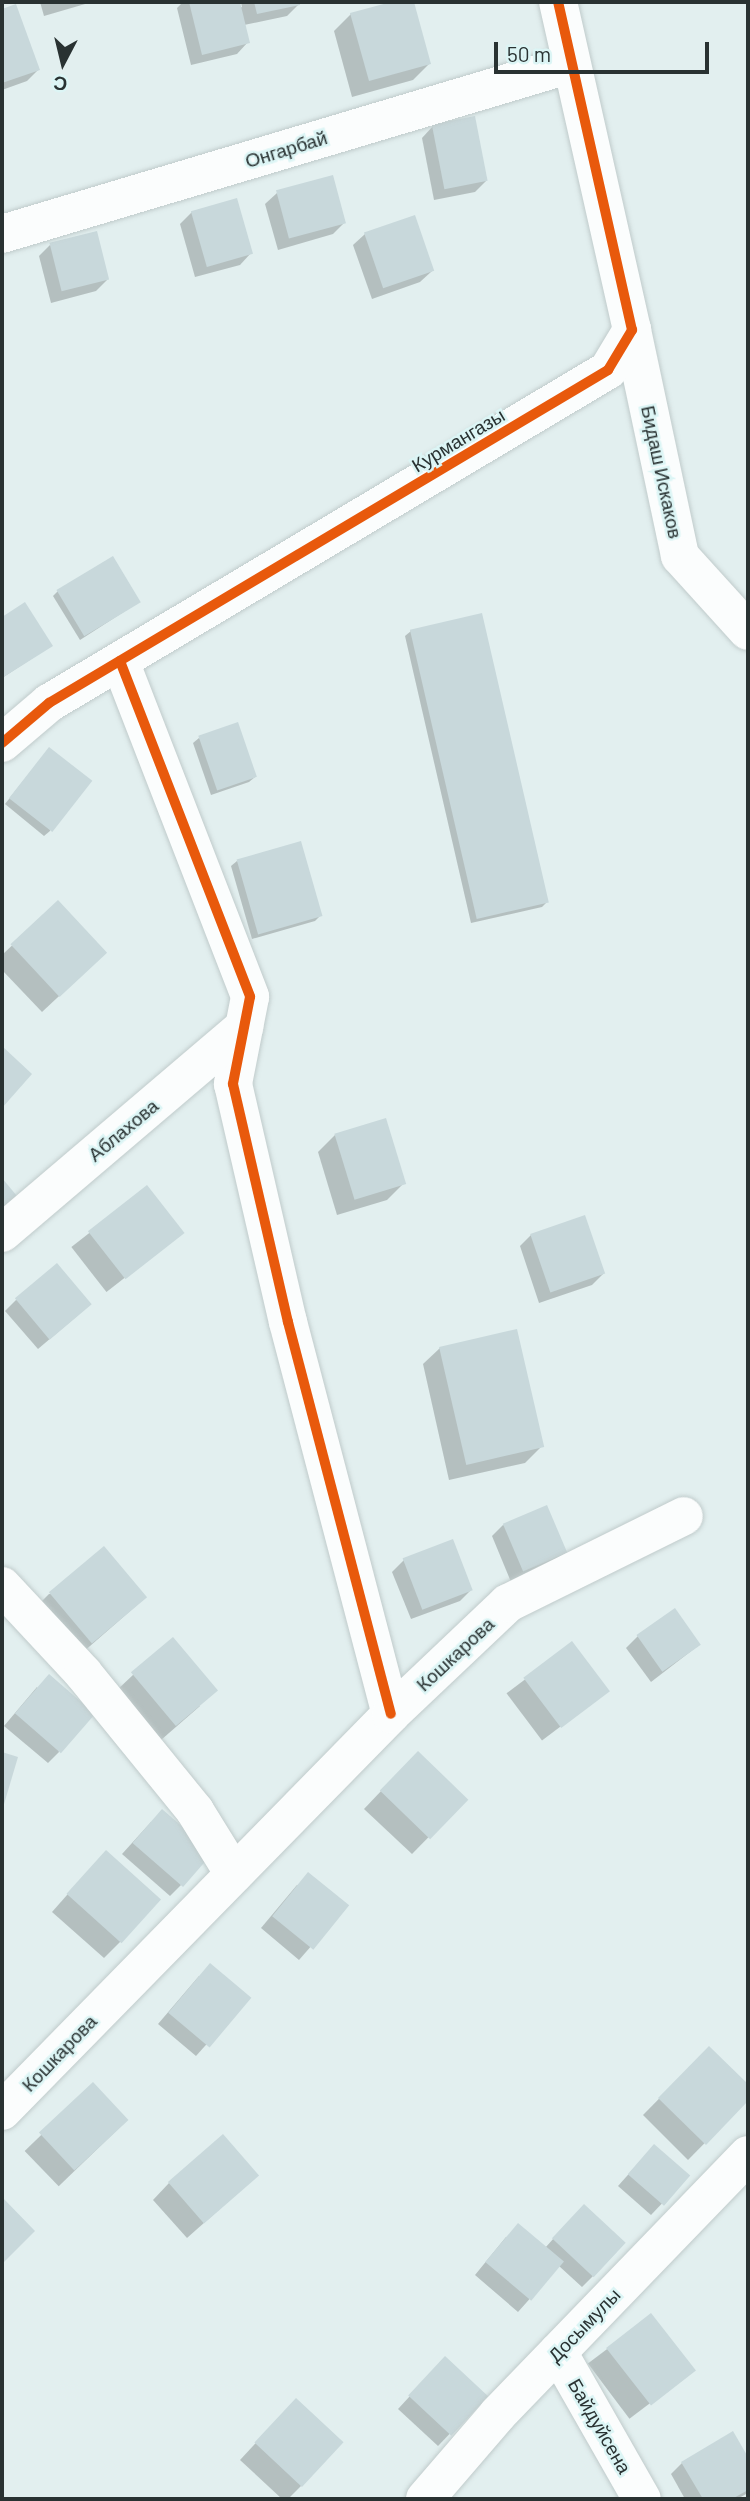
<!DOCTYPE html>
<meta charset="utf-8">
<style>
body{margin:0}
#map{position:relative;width:750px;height:2501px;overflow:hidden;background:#e2efef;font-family:Barlow,sans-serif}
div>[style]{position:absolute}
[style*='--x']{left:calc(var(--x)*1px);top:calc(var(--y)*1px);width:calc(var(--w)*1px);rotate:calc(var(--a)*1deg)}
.shadow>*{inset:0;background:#0003;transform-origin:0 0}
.building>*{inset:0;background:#c8d8db;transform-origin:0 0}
.roads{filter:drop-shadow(0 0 2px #c0cbcb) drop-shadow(0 0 2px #c0cbcb)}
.minor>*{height:38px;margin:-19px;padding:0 19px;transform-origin:19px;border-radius:19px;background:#fbfdfd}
.cycleway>*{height:10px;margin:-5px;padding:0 5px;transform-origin:5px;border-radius:5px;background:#e8590c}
span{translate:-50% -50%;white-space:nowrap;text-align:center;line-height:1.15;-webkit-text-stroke:5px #dcf5f5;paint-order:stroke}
.street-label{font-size:19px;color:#293232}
.frame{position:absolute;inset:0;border:4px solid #293232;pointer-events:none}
.north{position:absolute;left:28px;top:28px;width:70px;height:70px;-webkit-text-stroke:5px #dcf5f5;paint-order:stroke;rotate:187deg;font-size:19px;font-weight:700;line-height:28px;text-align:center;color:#293232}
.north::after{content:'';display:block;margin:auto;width:24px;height:32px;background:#293232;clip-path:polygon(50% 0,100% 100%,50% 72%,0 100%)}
.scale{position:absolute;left:494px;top:42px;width:215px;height:32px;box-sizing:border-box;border:4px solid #293232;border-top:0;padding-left:9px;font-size:21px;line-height:24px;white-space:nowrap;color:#293232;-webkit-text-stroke:5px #dcf5f5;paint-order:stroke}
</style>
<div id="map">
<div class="shadow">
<i style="clip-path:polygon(40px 2px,92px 2px,44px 16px)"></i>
<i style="clip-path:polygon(183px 2px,238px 2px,239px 8px,242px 7px,241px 2px,298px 2px,298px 5px,287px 16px,244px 25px,248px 42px,237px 54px,191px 65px,177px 8px)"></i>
<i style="clip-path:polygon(397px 2px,412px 2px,429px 64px,413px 80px,352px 97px,334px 31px,351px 14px)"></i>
<i style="clip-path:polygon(15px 6px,38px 70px,27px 81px,2px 90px,2px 11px)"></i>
<i style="clip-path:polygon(433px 126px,486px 181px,475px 192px,434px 200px,422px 138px)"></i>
<i style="clip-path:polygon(277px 193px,344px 223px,333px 234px,278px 250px,265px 204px)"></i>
<i style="clip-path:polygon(192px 212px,251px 253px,240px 265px,195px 277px,180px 224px)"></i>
<i style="clip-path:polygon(413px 217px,432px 271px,420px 282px,372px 299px,353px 245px,365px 234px)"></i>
<i style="clip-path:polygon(50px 245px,107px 280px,96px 291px,51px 303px,39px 256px)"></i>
<i style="clip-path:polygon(58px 591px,139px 602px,80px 640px,53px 596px)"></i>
<i style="clip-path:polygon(25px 604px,51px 646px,2px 678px,2px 619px)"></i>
<i style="clip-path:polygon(411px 631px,547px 902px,542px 907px,471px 923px,405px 636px)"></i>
<i style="clip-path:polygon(199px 738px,255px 777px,249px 782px,211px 795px,193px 743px)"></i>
<i style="clip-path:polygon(44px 755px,50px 831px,44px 836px,5px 804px)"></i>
<i style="clip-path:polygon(237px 861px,320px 916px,315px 921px,252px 939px,231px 866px)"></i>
<i style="clip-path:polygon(58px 902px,88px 969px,42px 1012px,2px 970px,2px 955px)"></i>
<i style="clip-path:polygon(335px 1135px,404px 1183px,387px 1200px,337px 1215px,318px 1152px)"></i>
<i style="left:147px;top:1188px;width:57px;height:96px;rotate:52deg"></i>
<i style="clip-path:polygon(531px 1235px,603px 1274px,592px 1285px,539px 1303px,520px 1246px)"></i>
<i style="clip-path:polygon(16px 1300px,78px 1315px,38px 1349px,5px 1311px)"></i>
<i style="clip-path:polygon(440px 1348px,542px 1446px,525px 1463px,449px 1480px,423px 1364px)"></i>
<i style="clip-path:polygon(503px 1525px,565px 1552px,554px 1564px,511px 1582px,492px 1536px)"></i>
<i style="clip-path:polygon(404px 1560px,471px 1590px,460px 1601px,411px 1619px,392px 1572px)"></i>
<i style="clip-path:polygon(49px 1594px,145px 1598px,74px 1660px,33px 1610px)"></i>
<i style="clip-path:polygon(638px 1636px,699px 1645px,651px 1682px,626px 1648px)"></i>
<i style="left:572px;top:1644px;width:59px;height:82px;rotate:53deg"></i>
<i style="clip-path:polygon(134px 1674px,200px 1706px,161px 1740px,117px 1690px)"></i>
<i style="clip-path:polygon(37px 1687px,59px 1752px,48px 1763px,4px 1726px)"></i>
<i style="clip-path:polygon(401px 1770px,465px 1800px,412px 1854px,364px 1809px)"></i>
<i style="clip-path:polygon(151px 1822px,181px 1885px,170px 1896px,122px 1854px)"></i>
<i style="clip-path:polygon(90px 1869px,121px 1941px,104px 1958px,52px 1912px)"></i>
<i style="clip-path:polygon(297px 1885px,347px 1905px,299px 1960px,261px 1928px)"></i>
<i style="clip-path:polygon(199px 1976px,248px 1998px,196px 2056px,158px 2024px)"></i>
<i style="clip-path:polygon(709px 2048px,748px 2086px,748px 2099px,688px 2160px,643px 2115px)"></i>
<i style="left:93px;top:2085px;width:49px;height:95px;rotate:46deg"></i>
<i style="clip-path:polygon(643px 2158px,688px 2176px,651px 2215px,618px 2186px)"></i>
<i style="clip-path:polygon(169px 2183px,240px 2191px,187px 2238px,153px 2200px)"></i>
<i style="clip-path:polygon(572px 2218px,593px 2276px,582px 2287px,559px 2266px,518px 2312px,475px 2275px,506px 2237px,545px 2248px)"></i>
<i style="left:651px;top:2316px;width:69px;height:79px;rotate:53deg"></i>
<i style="clip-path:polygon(434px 2370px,486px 2396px,438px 2446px,398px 2409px)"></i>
<i style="clip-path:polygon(280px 2417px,302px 2485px,288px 2499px,282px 2499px,240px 2460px)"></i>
<i style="clip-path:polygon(733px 2434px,748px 2460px,748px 2493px,737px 2499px,685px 2499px,671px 2474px,682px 2463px)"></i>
</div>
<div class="building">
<i style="clip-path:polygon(189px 2px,240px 2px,250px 43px,202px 55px)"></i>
<i style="clip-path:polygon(254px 2px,300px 2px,300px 5px,257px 14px)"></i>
<i style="clip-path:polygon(391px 2px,414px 2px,431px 64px,369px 81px,350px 13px)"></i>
<i style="clip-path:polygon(16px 4px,40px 70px,2px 83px,2px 9px)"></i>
<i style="left:475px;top:116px;width:66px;height:44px;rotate:79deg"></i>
<i style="left:333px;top:175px;width:50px;height:59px;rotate:75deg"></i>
<i style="left:237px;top:198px;width:58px;height:48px;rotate:74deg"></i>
<i style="left:415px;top:215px;width:59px;height:54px;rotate:71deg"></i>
<i style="left:97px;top:231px;width:50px;height:49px;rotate:76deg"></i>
<i style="left:113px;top:556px;width:54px;height:66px;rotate:59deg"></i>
<i style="clip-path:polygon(25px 602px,53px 646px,2px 678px,2px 617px)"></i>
<i style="left:482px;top:613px;width:297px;height:74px;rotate:77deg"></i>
<i style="left:238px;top:722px;width:58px;height:42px;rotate:71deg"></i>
<i style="left:49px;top:747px;width:55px;height:65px;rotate:38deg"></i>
<i style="left:301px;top:841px;width:78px;height:67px;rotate:74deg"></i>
<i style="left:58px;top:900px;width:72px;height:65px;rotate:47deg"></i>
<i style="clip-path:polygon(2px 1046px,32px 1074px,2px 1108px)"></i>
<i style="left:386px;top:1118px;width:69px;height:54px;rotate:73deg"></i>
<i style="clip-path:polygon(2px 1178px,22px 1202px,2px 1219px)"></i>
<i style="left:147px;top:1185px;width:61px;height:75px;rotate:52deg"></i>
<i style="left:585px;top:1215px;width:62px;height:58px;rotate:71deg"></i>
<i style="left:57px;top:1263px;width:54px;height:55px;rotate:50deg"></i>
<i style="left:517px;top:1329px;width:121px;height:80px;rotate:77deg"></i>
<i style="left:547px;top:1505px;width:52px;height:48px;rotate:67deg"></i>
<i style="left:453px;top:1539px;width:55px;height:54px;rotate:69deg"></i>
<i style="left:104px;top:1546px;width:67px;height:72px;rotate:50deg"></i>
<i style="left:675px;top:1608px;width:45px;height:47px;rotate:55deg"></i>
<i style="left:173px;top:1637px;width:70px;height:55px;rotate:50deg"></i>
<i style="left:572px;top:1641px;width:63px;height:61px;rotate:53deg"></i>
<i style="left:49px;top:1674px;width:61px;height:52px;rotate:41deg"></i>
<i style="left:418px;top:1751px;width:70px;height:55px;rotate:44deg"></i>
<i style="clip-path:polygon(2px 1752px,18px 1757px,2px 1811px)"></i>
<i style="left:162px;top:1809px;width:67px;height:45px;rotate:41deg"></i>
<i style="left:106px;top:1850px;width:74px;height:59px;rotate:42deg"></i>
<i style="left:308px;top:1872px;width:53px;height:57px;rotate:39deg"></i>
<i style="left:210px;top:1963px;width:54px;height:65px;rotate:40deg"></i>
<i style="clip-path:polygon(709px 2046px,748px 2084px,748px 2101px,706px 2145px,658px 2098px)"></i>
<i style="left:93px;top:2082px;width:52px;height:74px;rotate:47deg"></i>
<i style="left:223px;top:2134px;width:55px;height:73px;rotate:49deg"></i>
<i style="left:654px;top:2144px;width:48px;height:40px;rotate:41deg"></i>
<i style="clip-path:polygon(2px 2197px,35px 2231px,2px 2264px)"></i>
<i style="left:584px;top:2204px;width:57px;height:47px;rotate:43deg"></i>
<i style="left:518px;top:2223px;width:60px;height:51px;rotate:40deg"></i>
<i style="left:651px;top:2313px;width:73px;height:57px;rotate:52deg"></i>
<i style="left:445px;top:2356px;width:59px;height:54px;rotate:43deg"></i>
<i style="left:296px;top:2398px;width:65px;height:61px;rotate:43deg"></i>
<i style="clip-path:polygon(733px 2431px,748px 2457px,748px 2490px,732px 2499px,703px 2499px,681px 2462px)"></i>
</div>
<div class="roads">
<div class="minor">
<i style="--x:2;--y:234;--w:594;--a:-16.63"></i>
<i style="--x:632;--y:330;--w:231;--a:78"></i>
<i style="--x:680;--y:556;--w:101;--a:47.8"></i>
<i style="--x:120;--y:661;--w:360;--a:68.8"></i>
<i style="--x:250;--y:997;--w:89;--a:101.1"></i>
<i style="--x:233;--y:1084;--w:244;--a:77"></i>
<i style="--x:288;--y:1322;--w:405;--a:75.3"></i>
<i style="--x:2;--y:743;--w:62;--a:-40.4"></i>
<i style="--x:49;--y:703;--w:651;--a:-30.78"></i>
<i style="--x:608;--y:370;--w:47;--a:-59"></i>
<i style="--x:632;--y:330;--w:336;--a:-102.7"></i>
<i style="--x:2;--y:1233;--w:318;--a:-40.4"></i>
<i style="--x:2;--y:1586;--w:119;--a:47"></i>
<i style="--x:83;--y:1673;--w:178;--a:50.9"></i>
<i style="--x:195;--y:1811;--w:74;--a:58.2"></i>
<i style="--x:2;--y:2111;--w:556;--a:-45.58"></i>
<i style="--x:391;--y:1714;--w:161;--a:-43.5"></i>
<i style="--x:508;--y:1603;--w:196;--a:-26.3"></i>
<i style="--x:558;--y:2352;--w:169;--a:60.3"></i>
<i style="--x:425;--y:2499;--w:112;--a:-49.3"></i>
<i style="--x:498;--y:2414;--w:360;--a:-46"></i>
</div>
</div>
<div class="cycleway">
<i style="--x:120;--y:661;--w:360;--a:68.8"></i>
<i style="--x:250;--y:997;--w:89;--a:101.1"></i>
<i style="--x:233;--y:1084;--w:244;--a:77"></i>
<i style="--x:288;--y:1322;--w:405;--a:75.3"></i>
<i style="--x:2;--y:743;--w:62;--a:-40.4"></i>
<i style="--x:49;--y:703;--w:651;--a:-30.78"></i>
<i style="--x:608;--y:370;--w:47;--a:-59"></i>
<i style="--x:632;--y:330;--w:336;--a:-102.7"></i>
</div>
<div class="street-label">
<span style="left:286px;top:149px;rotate:-17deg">Онгарбай</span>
<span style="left:458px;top:440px;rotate:-31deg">Курмангазы</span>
<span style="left:662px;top:472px;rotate:78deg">Бидаш Искаков</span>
<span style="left:123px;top:1130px;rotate:-40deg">Аблахова</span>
<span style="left:455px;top:1654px;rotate:-43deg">Кошкарова</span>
<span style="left:59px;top:2053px;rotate:-46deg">Кошкарова</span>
<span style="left:584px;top:2325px;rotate:-46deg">Досымулы</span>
<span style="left:600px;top:2426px;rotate:60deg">Байдуйсена</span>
</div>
<div class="frame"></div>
<div class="north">С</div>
<div class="scale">50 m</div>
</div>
